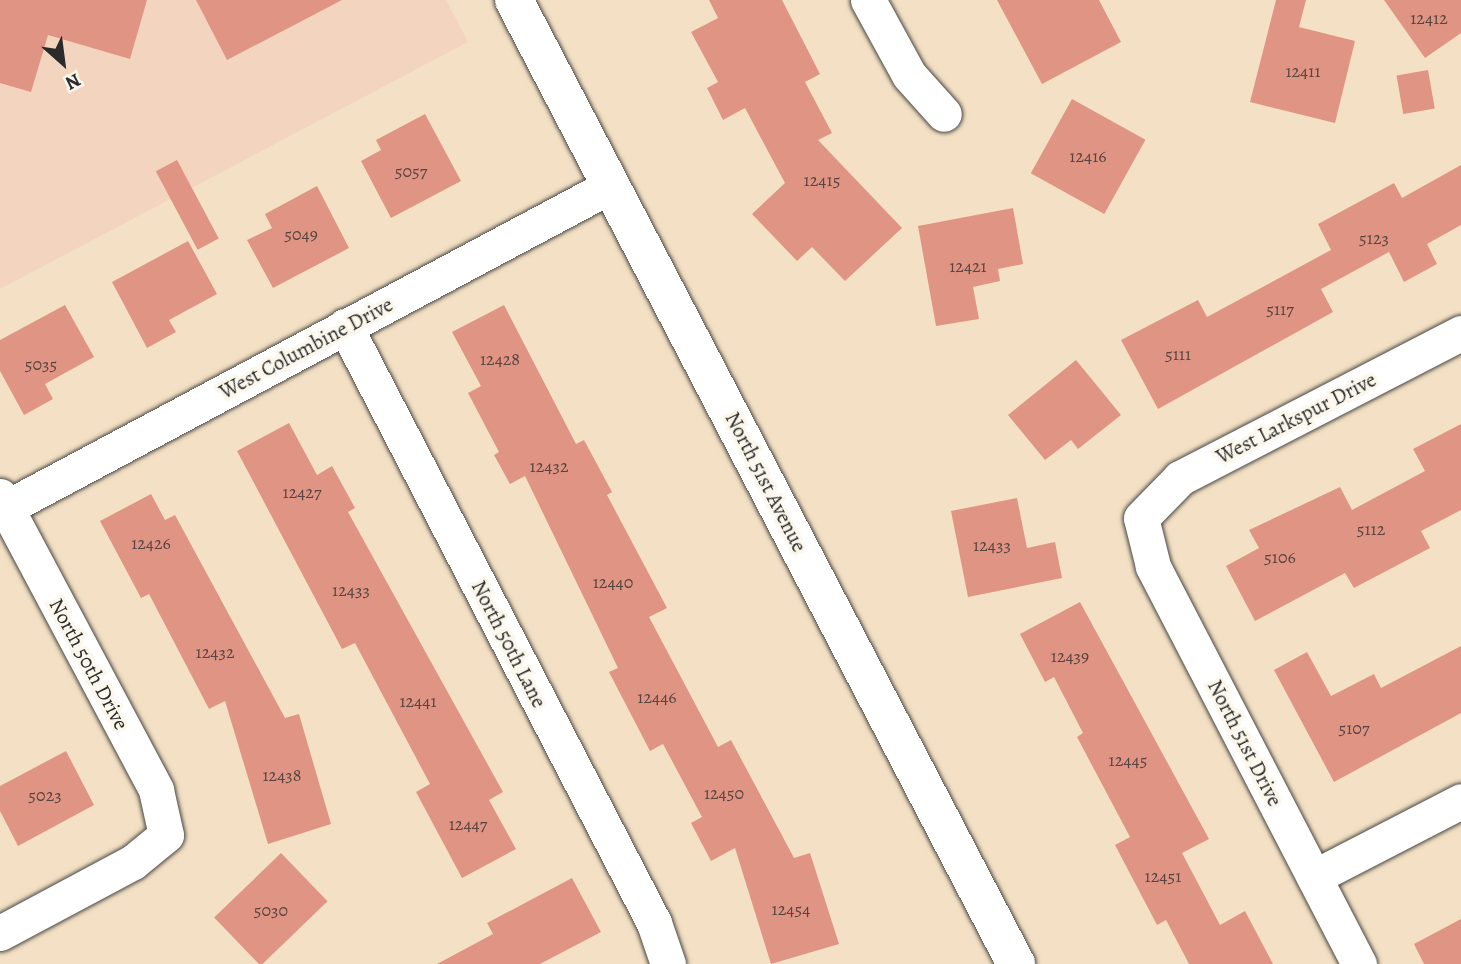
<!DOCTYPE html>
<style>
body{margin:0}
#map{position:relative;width:1461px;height:964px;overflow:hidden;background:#f4e1c5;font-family:Alegreya,serif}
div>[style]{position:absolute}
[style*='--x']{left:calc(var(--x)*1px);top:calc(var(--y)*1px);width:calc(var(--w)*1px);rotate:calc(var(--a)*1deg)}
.built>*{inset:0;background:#f3d4bf}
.building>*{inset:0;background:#e09484;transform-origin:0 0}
.roads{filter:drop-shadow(0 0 2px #494642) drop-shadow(0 0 2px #494642)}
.street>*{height:35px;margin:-17.5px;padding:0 17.5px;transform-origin:17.5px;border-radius:17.5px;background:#fff}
.primary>*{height:38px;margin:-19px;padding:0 19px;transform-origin:19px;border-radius:19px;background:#fff}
span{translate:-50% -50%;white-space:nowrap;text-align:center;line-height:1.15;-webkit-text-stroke:7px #fbf7ec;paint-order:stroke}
.number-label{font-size:18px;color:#584541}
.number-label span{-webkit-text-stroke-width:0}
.street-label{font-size:21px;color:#2b2b2b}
.north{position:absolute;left:28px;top:28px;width:70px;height:70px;-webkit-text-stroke:5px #fbf7ec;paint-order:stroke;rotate:152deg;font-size:19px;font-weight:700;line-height:28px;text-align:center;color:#2b2b2b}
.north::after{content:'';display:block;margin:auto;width:24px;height:32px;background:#2b2b2b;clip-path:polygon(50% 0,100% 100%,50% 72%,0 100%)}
</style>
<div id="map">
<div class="built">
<i style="clip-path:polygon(0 0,446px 0,468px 42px,0 289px)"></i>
</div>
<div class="building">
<i style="clip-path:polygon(0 0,147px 0,130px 59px,48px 35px,31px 92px,0 83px)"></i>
<i style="clip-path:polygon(196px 0,342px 0,227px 60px)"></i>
<i style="clip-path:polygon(709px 0,782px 0,820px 74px,805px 82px,832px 133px,818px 140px,902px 228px,845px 281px,812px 247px,797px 261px,752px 214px,785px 183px,745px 108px,723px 120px,707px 88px,718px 82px,691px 32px,718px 18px)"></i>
<i style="clip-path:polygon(997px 0,1099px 0,1121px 42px,1042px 84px)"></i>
<i style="clip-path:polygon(1276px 0,1306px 0,1299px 27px,1355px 41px,1335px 123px,1250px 102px)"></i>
<i style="clip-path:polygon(1384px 0,1461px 0,1461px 33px,1425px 58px)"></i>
<i style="left:1428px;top:70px;width:39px;height:32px;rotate:80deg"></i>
<i style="left:1072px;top:99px;width:84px;height:85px;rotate:29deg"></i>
<i style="clip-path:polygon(425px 114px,461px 181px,391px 218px,361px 161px,381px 150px,376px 140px)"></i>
<i style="left:177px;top:160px;width:89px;height:24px;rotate:62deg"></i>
<i style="clip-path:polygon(1461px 165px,1461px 225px,1427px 244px,1437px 264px,1404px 282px,1389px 252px,1321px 289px,1333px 312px,1158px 409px,1121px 340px,1198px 300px,1207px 317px,1331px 250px,1318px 224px,1394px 183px,1402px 198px)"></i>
<i style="clip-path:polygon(317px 186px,349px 248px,273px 288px,247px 240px,272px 228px,265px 214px)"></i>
<i style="clip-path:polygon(1013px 208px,1023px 264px,998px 269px,1000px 281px,973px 287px,979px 319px,936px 326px,918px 226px)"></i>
<i style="clip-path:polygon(188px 241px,217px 294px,169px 320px,176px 332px,147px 348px,112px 282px)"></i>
<i style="clip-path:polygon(65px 305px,94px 357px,45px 384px,53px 399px,24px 415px,0 371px,0 340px)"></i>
<i style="clip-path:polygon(504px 305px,576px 444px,584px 440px,612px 492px,607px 495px,667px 608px,649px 617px,718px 747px,731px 740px,794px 858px,810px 853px,839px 944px,771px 964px,735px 848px,711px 861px,691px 823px,702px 817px,663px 744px,650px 751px,609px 672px,618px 668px,525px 476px,510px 484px,494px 455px,499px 452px,468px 393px,481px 386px,452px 332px)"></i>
<i style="clip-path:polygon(1076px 360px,1121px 415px,1078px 449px,1071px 440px,1045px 460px,1008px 415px)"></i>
<i style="clip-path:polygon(289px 423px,317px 475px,332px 466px,355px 508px,348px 512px,503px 792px,489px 800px,516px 849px,462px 878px,416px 792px,430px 784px,355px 643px,342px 649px,237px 451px)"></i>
<i style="clip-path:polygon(1461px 424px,1461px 510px,1421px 531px,1430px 548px,1354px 588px,1345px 573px,1255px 621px,1226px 566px,1259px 548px,1249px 530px,1340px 487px,1352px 510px,1425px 471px,1413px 449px)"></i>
<i style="clip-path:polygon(151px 494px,165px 520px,175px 515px,285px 718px,299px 714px,331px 824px,268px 844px,225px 701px,209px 709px,149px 594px,141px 598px,100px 521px)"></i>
<i style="clip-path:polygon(1017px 498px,1027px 548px,1055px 542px,1062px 578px,968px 597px,951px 511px)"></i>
<i style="clip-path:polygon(1080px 602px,1209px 839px,1182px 853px,1220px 925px,1245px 911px,1273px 964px,1189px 964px,1166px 920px,1157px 925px,1115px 845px,1130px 837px,1077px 737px,1083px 733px,1054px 677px,1045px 682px,1020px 634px)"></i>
<i style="clip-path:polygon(1461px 646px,1461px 713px,1334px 782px,1274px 670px,1307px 652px,1331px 696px,1374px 674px,1381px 688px)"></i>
<i style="clip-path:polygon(66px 751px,94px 805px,18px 846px,0 811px,0 786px)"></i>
<i style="left:281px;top:853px;width:67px;height:93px;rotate:46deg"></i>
<i style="clip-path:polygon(572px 878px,601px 932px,540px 964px,437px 964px,493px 934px,487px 923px)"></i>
<i style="clip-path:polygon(1461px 919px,1461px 964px,1424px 964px,1414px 944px)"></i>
</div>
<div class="roads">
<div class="street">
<i style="--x:868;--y:0;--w:85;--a:61.3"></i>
<i style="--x:909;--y:75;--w:52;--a:48.1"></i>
<i style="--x:345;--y:326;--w:672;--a:62.63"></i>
<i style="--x:654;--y:923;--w:43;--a:71.1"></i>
<i style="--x:0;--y:496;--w:333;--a:62"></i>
<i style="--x:156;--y:790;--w:46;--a:77.5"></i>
<i style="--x:166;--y:835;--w:43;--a:140.7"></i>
<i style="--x:133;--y:862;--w:151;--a:151.9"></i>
<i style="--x:0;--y:511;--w:693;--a:-28.04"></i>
<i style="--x:1314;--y:877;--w:165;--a:-27.3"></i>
<i style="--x:1359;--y:964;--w:448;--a:-117.4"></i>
<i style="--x:1153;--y:566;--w:49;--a:-104"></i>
<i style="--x:1141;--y:518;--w:56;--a:-45.7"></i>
<i style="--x:1180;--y:478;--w:316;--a:-27.3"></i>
</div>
<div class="primary">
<i style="--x:514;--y:0;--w:1087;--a:62.49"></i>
</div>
</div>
<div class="number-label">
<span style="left:1429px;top:18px">12412</span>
<span style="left:1303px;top:71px">12411</span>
<span style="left:1088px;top:156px">12416</span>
<span style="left:411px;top:171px">5057</span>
<span style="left:822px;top:180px">12415</span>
<span style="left:301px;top:234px">5049</span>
<span style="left:1374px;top:238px">5123</span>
<span style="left:968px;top:266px">12421</span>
<span style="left:1280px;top:309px">5117</span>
<span style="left:1178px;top:354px">5111</span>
<span style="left:500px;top:359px">12428</span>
<span style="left:41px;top:364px">5035</span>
<span style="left:549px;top:466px">12432</span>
<span style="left:302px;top:492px">12427</span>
<span style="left:1371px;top:529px">5112</span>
<span style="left:151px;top:543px">12426</span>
<span style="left:992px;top:545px">12433</span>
<span style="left:1280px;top:557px">5106</span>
<span style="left:613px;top:582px">12440</span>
<span style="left:351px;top:590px">12433</span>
<span style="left:215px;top:652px">12432</span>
<span style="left:1070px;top:656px">12439</span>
<span style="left:657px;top:697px">12446</span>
<span style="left:418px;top:701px">12441</span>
<span style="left:1354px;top:728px">5107</span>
<span style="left:1128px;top:760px">12445</span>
<span style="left:282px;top:775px">12438</span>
<span style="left:724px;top:793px">12450</span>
<span style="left:45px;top:795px">5023</span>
<span style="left:468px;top:824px">12447</span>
<span style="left:1163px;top:876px">12451</span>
<span style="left:791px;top:909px">12454</span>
<span style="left:271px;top:910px">5030</span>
</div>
<div class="street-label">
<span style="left:306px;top:348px;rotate:-28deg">West Columbine Drive</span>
<span style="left:1296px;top:418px;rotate:-27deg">West Larkspur Drive</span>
<span style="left:766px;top:482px;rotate:63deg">North 51st Avenue</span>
<span style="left:509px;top:644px;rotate:63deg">North 50th Lane</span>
<span style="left:89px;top:664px;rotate:62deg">North 50th Drive</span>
<span style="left:1245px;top:743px;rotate:63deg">North 51st Drive</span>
</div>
<div class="north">N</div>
</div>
